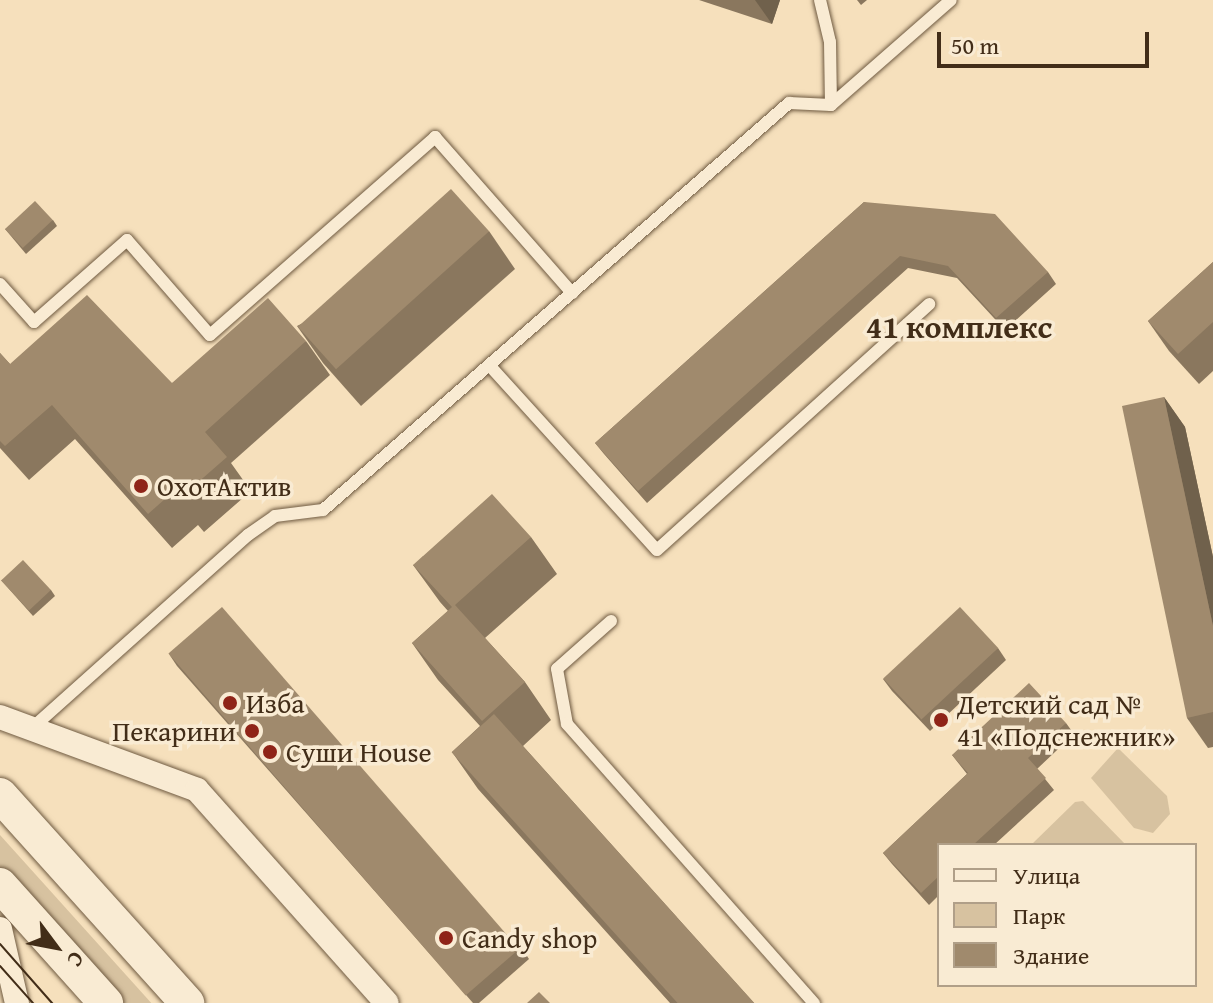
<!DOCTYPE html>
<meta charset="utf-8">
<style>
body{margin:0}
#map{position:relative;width:1213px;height:1003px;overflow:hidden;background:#f6e0bc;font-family:"Gentium Book Plus",serif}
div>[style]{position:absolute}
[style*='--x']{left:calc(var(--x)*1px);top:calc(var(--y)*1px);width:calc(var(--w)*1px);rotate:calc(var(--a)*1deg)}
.green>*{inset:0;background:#d7c2a0;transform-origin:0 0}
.roads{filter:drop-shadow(0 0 2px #6f5a41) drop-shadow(0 0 2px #6f5a41)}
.lane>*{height:12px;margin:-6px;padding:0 6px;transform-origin:6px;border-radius:6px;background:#f9ebd3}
.street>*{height:24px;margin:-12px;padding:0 12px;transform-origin:12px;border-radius:12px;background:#f9ebd3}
.secondary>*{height:34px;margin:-17px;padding:0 17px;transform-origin:17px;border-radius:17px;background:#f9ebd3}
.tram>*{height:2px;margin:-1px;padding:0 1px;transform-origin:1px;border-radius:1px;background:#422d18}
.wall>*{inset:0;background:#8a775e}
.shaded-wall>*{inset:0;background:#70614c}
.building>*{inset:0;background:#a08a6d;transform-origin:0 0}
.dots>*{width:22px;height:22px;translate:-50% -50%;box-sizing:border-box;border:4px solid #f9ebd3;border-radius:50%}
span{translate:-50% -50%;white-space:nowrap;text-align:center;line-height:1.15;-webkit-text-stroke:7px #f9ebd3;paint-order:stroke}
.poi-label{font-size:28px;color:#422d18}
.left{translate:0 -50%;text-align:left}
.right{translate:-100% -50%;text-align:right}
.quarter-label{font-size:32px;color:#422d18;font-weight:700}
.legend{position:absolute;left:937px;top:843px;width:260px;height:144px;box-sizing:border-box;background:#f9ebd3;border:2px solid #b09f88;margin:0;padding:10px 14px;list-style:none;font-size:24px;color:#422d18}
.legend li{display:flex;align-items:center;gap:16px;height:40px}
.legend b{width:40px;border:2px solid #b09f88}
.north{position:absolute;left:16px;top:907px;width:80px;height:80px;-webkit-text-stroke:6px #f9ebd3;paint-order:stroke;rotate:122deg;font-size:22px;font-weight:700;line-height:32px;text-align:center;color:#422d18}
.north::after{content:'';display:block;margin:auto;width:28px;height:36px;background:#422d18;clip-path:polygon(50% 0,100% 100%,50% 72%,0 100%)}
.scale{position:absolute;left:937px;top:32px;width:212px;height:36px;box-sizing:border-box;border:4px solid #422d18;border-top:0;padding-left:10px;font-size:24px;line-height:28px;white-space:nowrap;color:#422d18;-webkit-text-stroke:6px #f9ebd3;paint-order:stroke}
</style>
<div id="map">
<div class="green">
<i style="clip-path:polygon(1118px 748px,1167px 796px,1170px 814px,1153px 833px,1134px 828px,1091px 778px)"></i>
<i style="clip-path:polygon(1083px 801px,1126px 845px,1031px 845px,1075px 802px)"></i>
<i style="left:0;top:835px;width:227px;height:22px;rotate:48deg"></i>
</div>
<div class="roads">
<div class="lane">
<i style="--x:820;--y:0;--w:43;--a:76.6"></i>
<i style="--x:830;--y:42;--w:63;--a:89.1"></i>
<i style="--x:0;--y:284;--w:51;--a:48.2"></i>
<i style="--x:34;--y:322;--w:124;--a:-41.4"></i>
<i style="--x:127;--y:240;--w:126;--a:48.9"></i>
<i style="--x:210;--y:335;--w:300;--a:-41.3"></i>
<i style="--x:435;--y:137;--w:208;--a:48.7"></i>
<i style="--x:490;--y:366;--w:248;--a:47.8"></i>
<i style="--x:657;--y:550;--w:367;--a:-42.1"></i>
<i style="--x:611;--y:621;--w:72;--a:138.4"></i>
<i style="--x:557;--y:669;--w:56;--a:79.7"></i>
<i style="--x:567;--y:724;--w:373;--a:48.5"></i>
<i style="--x:31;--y:729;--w:291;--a:-41.8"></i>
<i style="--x:248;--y:535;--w:33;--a:-35"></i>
<i style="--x:275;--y:516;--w:48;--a:-7.1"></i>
<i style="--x:323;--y:510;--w:619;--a:-41.13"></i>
<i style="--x:789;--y:103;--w:42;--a:2.7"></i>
<i style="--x:831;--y:105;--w:159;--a:-41.2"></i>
</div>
<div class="street">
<i style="--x:0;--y:717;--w:210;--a:20.3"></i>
<i style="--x:197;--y:790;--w:285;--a:48.3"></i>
<i style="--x:0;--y:929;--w:76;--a:77.1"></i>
</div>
<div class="secondary">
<i style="--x:0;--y:795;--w:280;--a:48"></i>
<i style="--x:0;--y:885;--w:159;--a:48.1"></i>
</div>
</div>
<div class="tram">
<i style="--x:0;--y:944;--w:79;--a:48.6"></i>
<i style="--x:0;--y:966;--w:50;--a:48.3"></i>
</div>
<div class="wall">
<i style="clip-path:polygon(699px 0,780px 0,772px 24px)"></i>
<i style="clip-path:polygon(857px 0,867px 0,861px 5px)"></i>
<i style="clip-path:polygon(864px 202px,1048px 272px,1056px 284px,1005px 330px,957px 278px,908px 268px,647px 503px,604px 454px,595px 443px)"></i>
<i style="clip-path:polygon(53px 220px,57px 226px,26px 254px,5px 229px)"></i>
<i style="clip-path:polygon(489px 231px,515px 269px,361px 406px,323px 363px,297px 326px)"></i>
<i style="clip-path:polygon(1213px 262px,1213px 371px,1199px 384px,1169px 351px,1148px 321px)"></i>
<i style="clip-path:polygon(306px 341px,330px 375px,231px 463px,251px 491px,204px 532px,198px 525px,172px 548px,75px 439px,29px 480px,0 448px,0 353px,10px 364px,172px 383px)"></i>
<i style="clip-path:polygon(1164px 397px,1185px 427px,1213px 557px,1213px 747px,1208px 748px,1187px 718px)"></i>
<i style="clip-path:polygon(531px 537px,557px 574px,485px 638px,525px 682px,551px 720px,523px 746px,754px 1003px,670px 1003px,478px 789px,452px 752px,480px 726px,438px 680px,412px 643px,448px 611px,440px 602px,413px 565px)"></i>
<i style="clip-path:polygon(1px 580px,51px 590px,55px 596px,33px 616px)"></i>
<i style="clip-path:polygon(998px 648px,1006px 660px,930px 731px,892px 691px,883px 679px)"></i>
<i style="clip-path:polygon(169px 654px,521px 947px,529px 959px,479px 1003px,473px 1003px,177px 666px)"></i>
<i style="clip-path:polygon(1066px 723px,1074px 734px,1037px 769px,1054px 790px,994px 845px,939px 845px,939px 895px,929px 905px,892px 864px,883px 853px,967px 774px,952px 755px)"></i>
</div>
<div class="shaded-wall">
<i style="clip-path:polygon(755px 0,780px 0,772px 24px)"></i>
<i style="clip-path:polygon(1164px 397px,1185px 427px,1213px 557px,1213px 626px)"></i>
</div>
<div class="building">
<i style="left:451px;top:189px;width:57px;height:206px;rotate:48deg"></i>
<i style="left:35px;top:201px;width:26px;height:41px;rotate:47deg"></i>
<i style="clip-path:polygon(864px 202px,995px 214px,1048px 272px,996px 318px,948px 266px,900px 256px,638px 491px,595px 443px)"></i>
<i style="clip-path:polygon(1213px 262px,1213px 322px,1178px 354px,1148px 321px)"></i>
<i style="clip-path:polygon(87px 295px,172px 383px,268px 298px,306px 341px,205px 432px,227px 457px,180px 498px,174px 491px,148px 514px,52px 405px,5px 446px,0 441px,0 353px,10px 364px)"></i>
<i style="clip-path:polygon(1164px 397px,1213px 626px,1213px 712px,1187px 718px,1122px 406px)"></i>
<i style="clip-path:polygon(492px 494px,531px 537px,455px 605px,525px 682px,482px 721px,412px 643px,452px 607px,413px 565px)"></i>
<i style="left:23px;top:560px;width:41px;height:30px;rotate:47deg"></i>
<i style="left:222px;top:607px;width:453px;height:71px;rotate:49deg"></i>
<i style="left:960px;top:607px;width:56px;height:105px;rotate:47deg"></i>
<i style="clip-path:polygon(1029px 683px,1066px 723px,1028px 758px,1046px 778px,973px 845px,939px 845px,939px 876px,921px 893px,883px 853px,968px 773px,952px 755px)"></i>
<i style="left:494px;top:714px;width:389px;height:57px;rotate:48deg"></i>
<i style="clip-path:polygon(539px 992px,550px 1003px,527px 1003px)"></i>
</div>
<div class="dots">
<i style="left:141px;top:486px;background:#8f2418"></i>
<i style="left:230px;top:703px;background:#8f2418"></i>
<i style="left:941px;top:720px;background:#8f2418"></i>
<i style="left:252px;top:731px;background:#8f2418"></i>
<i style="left:270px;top:752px;background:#8f2418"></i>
<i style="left:446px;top:938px;background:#8f2418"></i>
</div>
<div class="poi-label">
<span class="left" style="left:157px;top:486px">ОхотАктив</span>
<span class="left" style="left:246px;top:703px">Изба</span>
<span class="left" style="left:957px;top:720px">Детский сад №<br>41 «Подснежник»</span>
<span class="right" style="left:236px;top:731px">Пекарини</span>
<span class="left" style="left:286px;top:752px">Суши House</span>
<span class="left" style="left:462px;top:938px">Candy shop</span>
</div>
<div class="quarter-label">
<span style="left:959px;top:327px">41 комплекс</span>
</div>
<ul class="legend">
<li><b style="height:10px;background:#f9ebd3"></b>Улица</li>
<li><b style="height:22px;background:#d7c2a0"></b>Парк</li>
<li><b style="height:22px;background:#a08a6d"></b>Здание</li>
</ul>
<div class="north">С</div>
<div class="scale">50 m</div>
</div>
